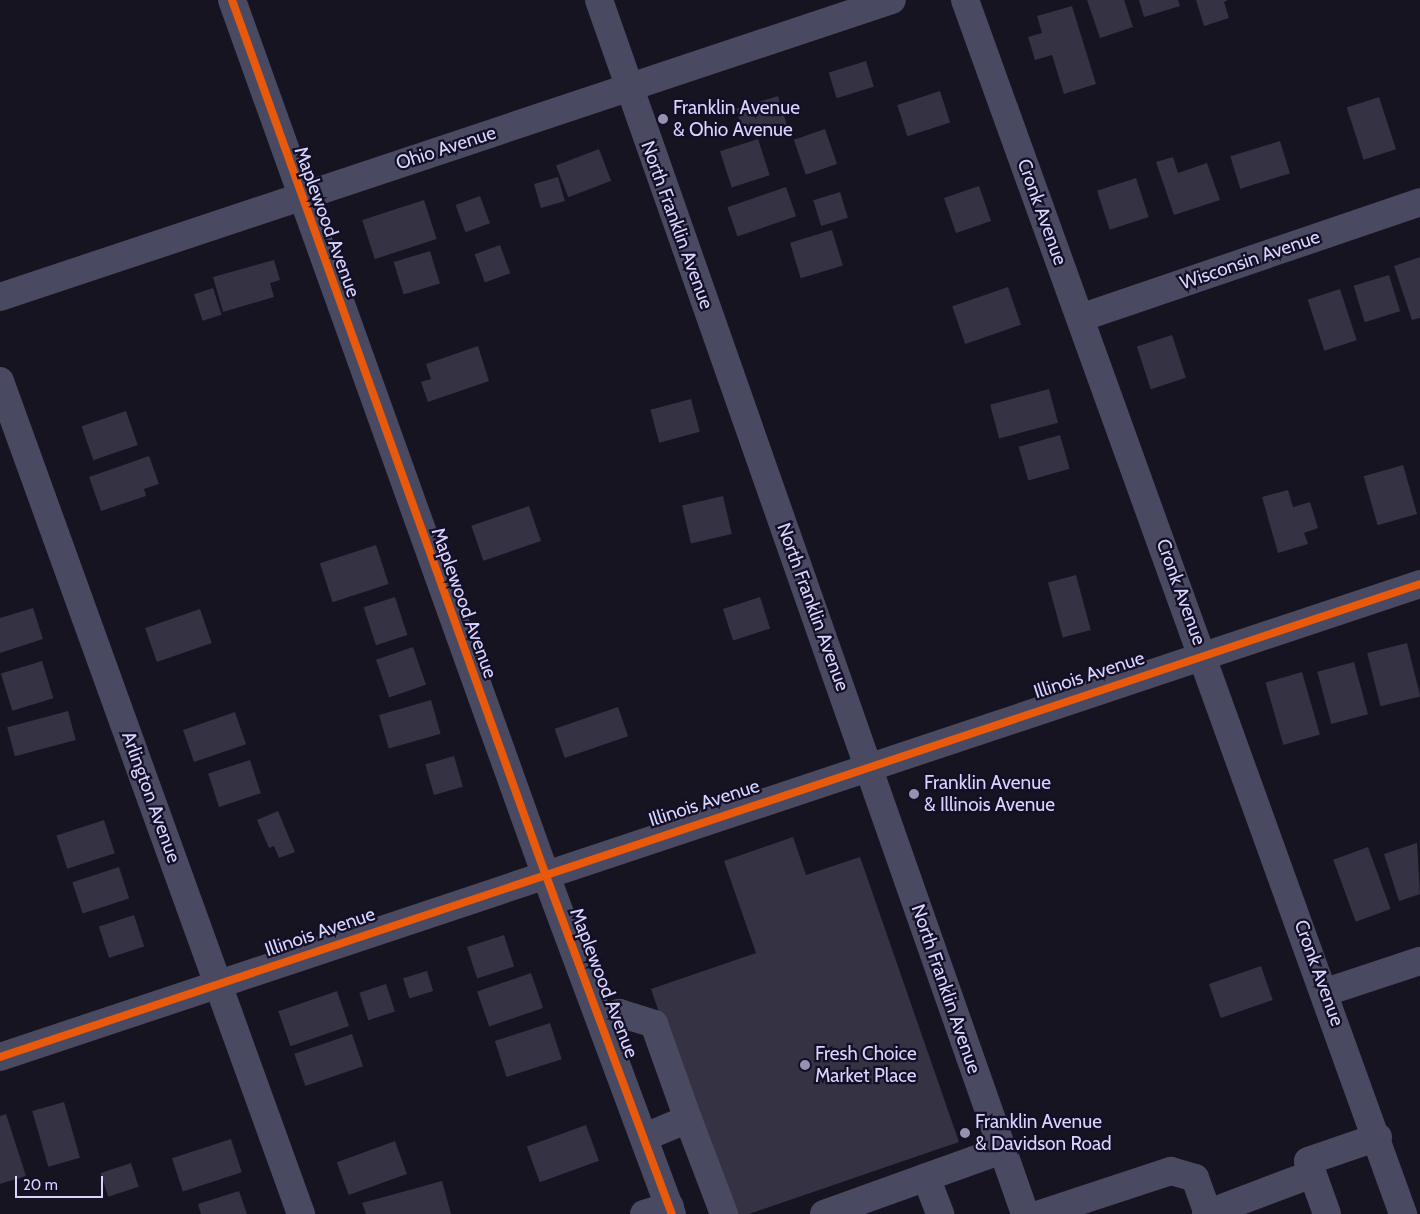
<!DOCTYPE html>
<style>
body{margin:0}
#map{position:relative;width:1420px;height:1214px;overflow:hidden;background:#161421;font-family:Cabin,sans-serif}
div>[style]{position:absolute}
[style*='--x']{left:calc(var(--x)*1px);top:calc(var(--y)*1px);width:calc(var(--w)*1px);rotate:calc(var(--a)*1deg)}
.building>*{inset:0;background:#343243;transform-origin:0 0}
.minor>*{height:28px;margin:-14px;padding:0 14px;transform-origin:14px;border-radius:14px;background:#4a4962}
.cycleway>*{height:8px;margin:-4px;padding:0 4px;transform-origin:4px;border-radius:4px;background:#e8590c}
.dots>*{width:14px;height:14px;translate:-50% -50%;box-sizing:border-box;border:2px solid #130f26;border-radius:50%}
span{translate:-50% -50%;white-space:nowrap;text-align:center;line-height:1.15;-webkit-text-stroke:4.5px #130f26;paint-order:stroke}
.poi-label{font-size:19px;color:#d9d4ff}
.left{translate:0 -50%;text-align:left}
.street-label{font-size:19px;color:#d9d4ff}
.scale{position:absolute;left:15px;top:1176px;width:88px;height:22px;box-sizing:border-box;border:2px solid #d9d4ff;border-top:0;padding-left:6px;font-size:15px;line-height:18px;white-space:nowrap;color:#d9d4ff;-webkit-text-stroke:4px #130f26;paint-order:stroke}
</style>
<div id="map">
<div class="building">
<i style="clip-path:polygon(1087px 0,1124px 0,1133px 27px,1100px 38px)"></i>
<i style="clip-path:polygon(1139px 0,1178px 0,1180px 6px,1144px 17px)"></i>
<i style="clip-path:polygon(1196px 0,1228px 0,1224px 2px,1229px 18px,1204px 26px)"></i>
<i style="clip-path:polygon(1072px 6px,1096px 84px,1064px 94px,1052px 55px,1035px 60px,1028px 37px,1042px 33px,1037px 16px)"></i>
<i style="left:866px;top:61px;width:27px;height:39px;rotate:73deg"></i>
<i style="left:940px;top:91px;width:33px;height:45px;rotate:72deg"></i>
<i style="left:778px;top:96px;width:30px;height:44px;rotate:73deg"></i>
<i style="left:1379px;top:97px;width:55px;height:34px;rotate:72deg"></i>
<i style="left:825px;top:129px;width:37px;height:33px;rotate:71deg"></i>
<i style="left:758px;top:139px;width:38px;height:40px;rotate:72deg"></i>
<i style="left:1280px;top:141px;width:34px;height:52px;rotate:73deg"></i>
<i style="left:599px;top:149px;width:34px;height:46px;rotate:69deg"></i>
<i style="clip-path:polygon(1173px 157px,1178px 173px,1207px 163px,1220px 200px,1174px 215px,1156px 162px)"></i>
<i style="left:558px;top:177px;width:25px;height:25px;rotate:74deg"></i>
<i style="left:1136px;top:178px;width:41px;height:41px;rotate:72deg"></i>
<i style="left:979px;top:186px;width:37px;height:37px;rotate:71deg"></i>
<i style="left:786px;top:187px;width:31px;height:62px;rotate:71deg"></i>
<i style="left:840px;top:192px;width:27px;height:28px;rotate:73deg"></i>
<i style="left:480px;top:196px;width:29px;height:26px;rotate:70deg"></i>
<i style="left:424px;top:200px;width:41px;height:65px;rotate:72deg"></i>
<i style="left:832px;top:230px;width:37px;height:44px;rotate:73deg"></i>
<i style="left:500px;top:245px;width:30px;height:27px;rotate:70deg"></i>
<i style="left:430px;top:251px;width:34px;height:38px;rotate:73deg"></i>
<i style="clip-path:polygon(1420px 257px,1420px 318px,1412px 320px,1394px 266px)"></i>
<i style="clip-path:polygon(274px 260px,280px 280px,270px 283px,274px 297px,223px 312px,213px 277px)"></i>
<i style="left:1389px;top:275px;width:38px;height:37px;rotate:73deg"></i>
<i style="left:1008px;top:287px;width:40px;height:59px;rotate:71deg"></i>
<i style="left:213px;top:288px;width:28px;height:20px;rotate:72deg"></i>
<i style="left:1340px;top:289px;width:54px;height:34px;rotate:72deg"></i>
<i style="left:1172px;top:335px;width:45px;height:37px;rotate:72deg"></i>
<i style="clip-path:polygon(478px 346px,489px 381px,428px 402px,421px 382px,431px 379px,426px 364px)"></i>
<i style="left:1049px;top:389px;width:35px;height:61px;rotate:75deg"></i>
<i style="left:691px;top:399px;width:34px;height:42px;rotate:75deg"></i>
<i style="left:126px;top:411px;width:36px;height:47px;rotate:71deg"></i>
<i style="left:1060px;top:435px;width:35px;height:43px;rotate:74deg"></i>
<i style="clip-path:polygon(149px 456px,159px 484px,144px 489px,146px 496px,101px 511px,89px 477px)"></i>
<i style="left:1403px;top:465px;width:51px;height:41px;rotate:74deg"></i>
<i style="clip-path:polygon(1288px 490px,1293px 507px,1310px 502px,1318px 528px,1304px 533px,1308px 544px,1278px 553px,1262px 497px)"></i>
<i style="left:723px;top:496px;width:39px;height:42px;rotate:77deg"></i>
<i style="left:529px;top:506px;width:37px;height:61px;rotate:71deg"></i>
<i style="left:376px;top:545px;width:41px;height:59px;rotate:72deg"></i>
<i style="left:1076px;top:575px;width:57px;height:29px;rotate:75deg"></i>
<i style="left:395px;top:597px;width:40px;height:33px;rotate:72deg"></i>
<i style="left:760px;top:597px;width:33px;height:39px;rotate:72deg"></i>
<i style="clip-path:polygon(33px 608px,43px 639px,0 653px,0 618px)"></i>
<i style="left:200px;top:609px;width:36px;height:58px;rotate:71deg"></i>
<i style="left:1407px;top:643px;width:55px;height:41px;rotate:76deg"></i>
<i style="left:413px;top:647px;width:40px;height:39px;rotate:71deg"></i>
<i style="left:42px;top:661px;width:39px;height:43px;rotate:73deg"></i>
<i style="left:1354px;top:662px;width:54px;height:38px;rotate:75deg"></i>
<i style="left:1302px;top:672px;width:65px;height:38px;rotate:74deg"></i>
<i style="left:431px;top:700px;width:35px;height:54px;rotate:74deg"></i>
<i style="left:618px;top:707px;width:31px;height:67px;rotate:71deg"></i>
<i style="left:68px;top:711px;width:30px;height:63px;rotate:75deg"></i>
<i style="left:235px;top:712px;width:34px;height:55px;rotate:71deg"></i>
<i style="left:454px;top:756px;width:32px;height:30px;rotate:74deg"></i>
<i style="left:250px;top:760px;width:35px;height:44px;rotate:72deg"></i>
<i style="clip-path:polygon(278px 811px,295px 852px,279px 858px,274px 846px,269px 848px,257px 820px)"></i>
<i style="left:104px;top:820px;width:35px;height:50px;rotate:72deg"></i>
<i style="clip-path:polygon(793px 837px,806px 875px,860px 857px,959px 1142px,749px 1214px,728px 1214px,651px 989px,756px 953px,724px 861px)"></i>
<i style="clip-path:polygon(1417px 843px,1420px 894px,1399px 901px,1384px 854px)"></i>
<i style="left:1368px;top:847px;width:66px;height:37px;rotate:70deg"></i>
<i style="left:119px;top:867px;width:33px;height:49px;rotate:72deg"></i>
<i style="left:134px;top:915px;width:33px;height:37px;rotate:72deg"></i>
<i style="left:504px;top:935px;width:33px;height:39px;rotate:72deg"></i>
<i style="left:1261px;top:966px;width:36px;height:55px;rotate:71deg"></i>
<i style="left:427px;top:971px;width:21px;height:25px;rotate:73deg"></i>
<i style="left:531px;top:973px;width:37px;height:57px;rotate:71deg"></i>
<i style="left:386px;top:984px;width:29px;height:28px;rotate:72deg"></i>
<i style="left:337px;top:991px;width:37px;height:62px;rotate:71deg"></i>
<i style="left:550px;top:1023px;width:38px;height:58px;rotate:72deg"></i>
<i style="left:352px;top:1034px;width:34px;height:61px;rotate:71deg"></i>
<i style="left:64px;top:1102px;width:58px;height:33px;rotate:74deg"></i>
<i style="clip-path:polygon(6px 1114px,26px 1176px,0 1184px,0 1116px)"></i>
<i style="left:586px;top:1125px;width:38px;height:63px;rotate:70deg"></i>
<i style="left:231px;top:1139px;width:35px;height:62px;rotate:72deg"></i>
<i style="left:395px;top:1141px;width:35px;height:62px;rotate:70deg"></i>
<i style="left:131px;top:1163px;width:25px;height:32px;rotate:72deg"></i>
<i style="clip-path:polygon(442px 1181px,451px 1214px,366px 1214px,362px 1203px)"></i>
<i style="clip-path:polygon(239px 1191px,247px 1214px,201px 1214px,198px 1204px)"></i>
</div>
<div class="minor">
<i style="--x:232;--y:0;--w:927;--a:70.28"></i>
<i style="--x:545;--y:873;--w:364;--a:69.6"></i>
<i style="--x:599;--y:0;--w:1287;--a:70.66"></i>
<i style="--x:965;--y:0;--w:1291;--a:70.16"></i>
<i style="--x:0;--y:297;--w:940;--a:-18.42"></i>
<i style="--x:1080;--y:318;--w:359;--a:-18.8"></i>
<i style="--x:0;--y:381;--w:886;--a:70.13"></i>
<i style="--x:1326;--y:992;--w:99;--a:-18.3"></i>
<i style="--x:600;--y:1019;--w:20;--a:-18"></i>
<i style="--x:619;--y:1013;--w:37;--a:17"></i>
<i style="--x:654;--y:1024;--w:101;--a:70.3"></i>
<i style="--x:688;--y:1119;--w:47;--a:157.3"></i>
<i style="--x:0;--y:1057;--w:1497;--a:-18.42"></i>
<i style="--x:688;--y:1119;--w:102;--a:69.2"></i>
<i style="--x:926;--y:1177;--w:40;--a:69"></i>
<i style="--x:644;--y:1214;--w:27;--a:-17"></i>
<i style="--x:824;--y:1214;--w:189;--a:-19.8"></i>
<i style="--x:1040;--y:1214;--w:138;--a:-18.2"></i>
<i style="--x:1171;--y:1171;--w:25;--a:16"></i>
<i style="--x:1195;--y:1178;--w:37;--a:70"></i>
<i style="--x:1206;--y:1214;--w:113;--a:-20.7"></i>
<i style="--x:1327;--y:1214;--w:56;--a:-109.7"></i>
<i style="--x:1308;--y:1161;--w:74;--a:-18.9"></i>
</div>
<div class="cycleway">
<i style="--x:232;--y:0;--w:927;--a:70.28"></i>
<i style="--x:545;--y:873;--w:364;--a:69.6"></i>
<i style="--x:0;--y:1057;--w:1497;--a:-18.42"></i>
</div>
<div class="dots">
<i style="left:663px;top:119px;background:#9591b1"></i>
<i style="left:914px;top:794px;background:#9591b1"></i>
<i style="left:805px;top:1065px;background:#9591b1"></i>
<i style="left:965px;top:1133px;background:#9591b1"></i>
</div>
<div class="poi-label">
<span class="left" style="left:673px;top:119px">Franklin Avenue<br>&amp; Ohio Avenue</span>
<span class="left" style="left:924px;top:794px">Franklin Avenue<br>&amp; Illinois Avenue</span>
<span class="left" style="left:815px;top:1065px">Fresh Choice<br>Market Place</span>
<span class="left" style="left:975px;top:1133px">Franklin Avenue<br>&amp; Davidson Road</span>
</div>
<div class="street-label">
<span style="left:446px;top:148px;rotate:-18deg">Ohio Avenue</span>
<span style="left:1042px;top:212px;rotate:70deg">Cronk Avenue</span>
<span style="left:327px;top:222px;rotate:70deg">Maplewood Avenue</span>
<span style="left:677px;top:225px;rotate:70deg">North Franklin Avenue</span>
<span style="left:1250px;top:260px;rotate:-19deg">Wisconsin Avenue</span>
<span style="left:1181px;top:592px;rotate:70deg">Cronk Avenue</span>
<span style="left:464px;top:603px;rotate:70deg">Maplewood Avenue</span>
<span style="left:813px;top:607px;rotate:70deg">North Franklin Avenue</span>
<span style="left:1089px;top:675px;rotate:-18deg">Illinois Avenue</span>
<span style="left:151px;top:797px;rotate:70deg">Arlington Avenue</span>
<span style="left:704px;top:803px;rotate:-18deg">Illinois Avenue</span>
<span style="left:320px;top:932px;rotate:-19deg">Illinois Avenue</span>
<span style="left:1319px;top:973px;rotate:70deg">Cronk Avenue</span>
<span style="left:604px;top:983px;rotate:69deg">Maplewood Avenue</span>
<span style="left:946px;top:989px;rotate:71deg">North Franklin Avenue</span>
</div>
<div class="scale">20 m</div>
</div>
